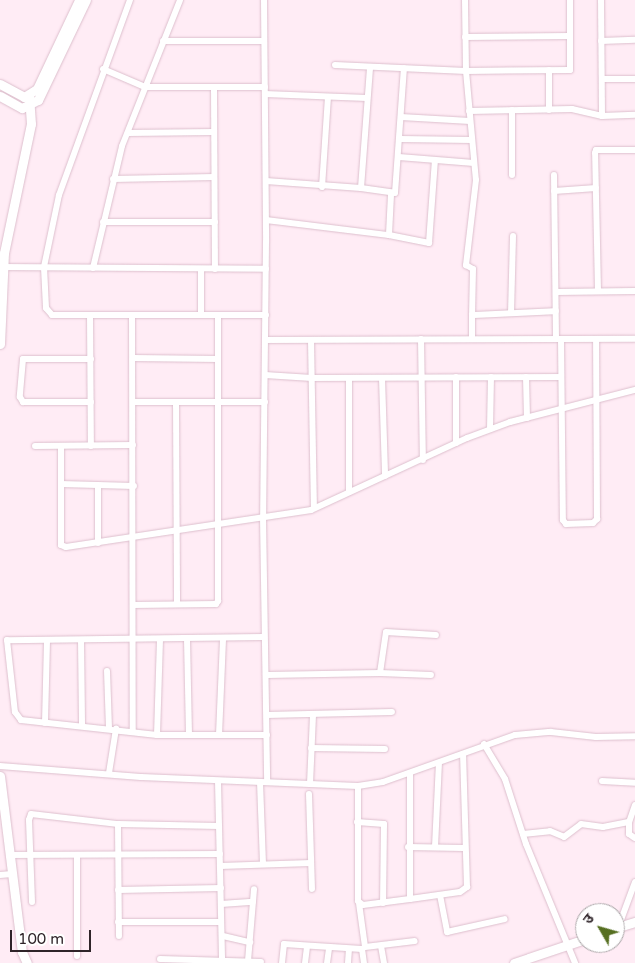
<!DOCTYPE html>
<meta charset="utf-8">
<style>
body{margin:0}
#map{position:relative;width:635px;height:963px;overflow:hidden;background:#ffecf5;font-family:"Varela Round","Noto Sans Devanagari",sans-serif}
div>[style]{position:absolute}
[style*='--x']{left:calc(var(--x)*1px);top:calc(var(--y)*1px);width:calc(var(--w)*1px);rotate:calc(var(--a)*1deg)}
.roads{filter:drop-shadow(0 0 1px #ddbfcd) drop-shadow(0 0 1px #ddbfcd)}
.street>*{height:6px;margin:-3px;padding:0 3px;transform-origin:3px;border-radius:3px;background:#fff}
.secondary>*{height:9px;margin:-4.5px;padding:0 4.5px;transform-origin:4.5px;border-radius:4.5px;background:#fff}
span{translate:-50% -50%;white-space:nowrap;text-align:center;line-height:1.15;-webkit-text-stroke:5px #fff;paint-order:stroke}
.north{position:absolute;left:575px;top:903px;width:50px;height:50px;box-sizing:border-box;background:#fff;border:1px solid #aca7a9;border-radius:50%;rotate:308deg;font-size:14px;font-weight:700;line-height:20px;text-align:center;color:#2f2429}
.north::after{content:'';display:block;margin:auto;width:18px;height:22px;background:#566f21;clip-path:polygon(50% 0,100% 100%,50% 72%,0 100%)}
.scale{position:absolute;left:10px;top:930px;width:81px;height:22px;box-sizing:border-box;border:2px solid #2f2429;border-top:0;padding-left:6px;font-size:15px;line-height:18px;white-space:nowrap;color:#2f2429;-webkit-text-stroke:4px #fff;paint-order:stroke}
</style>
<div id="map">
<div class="roads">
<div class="street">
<i style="--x:130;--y:0;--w:208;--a:110"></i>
<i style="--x:59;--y:195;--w:74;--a:101.8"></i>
<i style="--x:44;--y:267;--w:41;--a:87.2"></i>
<i style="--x:46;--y:308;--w:9;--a:49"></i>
<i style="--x:52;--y:315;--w:214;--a:0"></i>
<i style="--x:264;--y:0;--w:242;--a:89.5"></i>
<i style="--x:266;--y:242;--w:275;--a:90.6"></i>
<i style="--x:263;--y:517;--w:265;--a:89.1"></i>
<i style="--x:465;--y:0;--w:71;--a:89.2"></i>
<i style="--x:466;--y:71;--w:109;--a:84.8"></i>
<i style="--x:476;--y:180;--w:86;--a:96.7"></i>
<i style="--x:466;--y:265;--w:8;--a:30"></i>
<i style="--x:473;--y:269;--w:46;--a:91.2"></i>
<i style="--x:601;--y:0;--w:116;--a:89.5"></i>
<i style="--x:465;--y:37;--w:105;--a:-0.5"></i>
<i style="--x:163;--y:41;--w:101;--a:0"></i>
<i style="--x:601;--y:41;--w:34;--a:-2"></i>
<i style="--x:335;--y:65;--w:131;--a:2.6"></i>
<i style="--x:466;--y:71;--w:104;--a:-0.6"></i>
<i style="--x:570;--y:70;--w:70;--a:-90"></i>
<i style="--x:103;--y:69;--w:46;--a:23.2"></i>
<i style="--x:145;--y:87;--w:120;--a:0"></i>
<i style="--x:549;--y:70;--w:40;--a:90"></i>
<i style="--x:602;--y:79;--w:33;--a:0"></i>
<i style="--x:214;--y:87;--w:182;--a:89.7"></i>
<i style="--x:265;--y:94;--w:102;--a:2.2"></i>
<i style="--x:469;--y:111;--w:103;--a:-1.1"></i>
<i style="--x:572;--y:109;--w:31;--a:13"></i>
<i style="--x:602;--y:116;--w:33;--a:-2"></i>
<i style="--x:401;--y:117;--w:69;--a:3.3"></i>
<i style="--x:128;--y:133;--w:86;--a:-0.7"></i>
<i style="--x:400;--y:139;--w:72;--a:0.8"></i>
<i style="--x:399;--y:157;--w:75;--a:4.6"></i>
<i style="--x:512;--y:175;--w:65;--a:-90"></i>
<i style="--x:554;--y:175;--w:164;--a:89.3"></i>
<i style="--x:113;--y:179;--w:101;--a:-1.1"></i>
<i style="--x:266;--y:181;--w:95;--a:4.2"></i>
<i style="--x:361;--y:188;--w:34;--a:8"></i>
<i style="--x:395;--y:193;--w:125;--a:-85.9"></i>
<i style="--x:322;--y:187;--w:90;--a:-86.2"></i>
<i style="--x:361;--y:188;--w:121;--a:-85.7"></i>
<i style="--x:554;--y:191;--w:42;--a:-4.1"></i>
<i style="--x:391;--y:195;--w:40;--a:92.9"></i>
<i style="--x:389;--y:235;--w:41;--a:11.3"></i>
<i style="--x:429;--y:243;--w:83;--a:-85.9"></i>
<i style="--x:266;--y:220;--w:124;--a:7"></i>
<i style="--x:103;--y:222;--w:112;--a:0"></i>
<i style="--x:3;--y:267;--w:263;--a:0.4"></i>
<i style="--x:93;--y:268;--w:125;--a:-76.6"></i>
<i style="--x:122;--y:146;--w:157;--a:-68.3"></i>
<i style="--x:201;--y:269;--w:46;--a:90"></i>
<i style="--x:598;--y:291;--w:138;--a:-91.2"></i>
<i style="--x:595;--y:153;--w:3;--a:-72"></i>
<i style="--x:596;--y:150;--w:39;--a:0"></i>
<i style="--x:556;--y:292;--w:79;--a:-0.7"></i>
<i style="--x:511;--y:313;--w:77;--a:-88.5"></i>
<i style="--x:90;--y:315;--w:131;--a:89.6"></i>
<i style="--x:132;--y:315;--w:416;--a:89.9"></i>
<i style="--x:421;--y:339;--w:121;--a:89.1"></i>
<i style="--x:472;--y:339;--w:24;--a:-90"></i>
<i style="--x:472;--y:315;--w:84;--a:-2.7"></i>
<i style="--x:561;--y:339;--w:181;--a:89.4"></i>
<i style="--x:563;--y:520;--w:5;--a:53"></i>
<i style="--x:566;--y:524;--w:27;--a:-2"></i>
<i style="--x:593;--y:523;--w:6;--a:-45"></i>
<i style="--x:597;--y:519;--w:180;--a:-90.3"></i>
<i style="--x:266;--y:340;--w:369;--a:-0.2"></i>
<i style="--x:311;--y:340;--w:168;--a:89"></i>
<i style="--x:133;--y:358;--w:85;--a:0.7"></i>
<i style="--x:91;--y:359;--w:68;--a:180"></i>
<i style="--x:23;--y:359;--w:38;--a:95"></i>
<i style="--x:20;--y:397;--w:6;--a:59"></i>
<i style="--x:23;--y:402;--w:68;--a:0"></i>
<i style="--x:265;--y:375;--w:47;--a:3.7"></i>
<i style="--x:312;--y:378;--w:249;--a:-0.2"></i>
<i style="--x:456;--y:377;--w:66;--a:90"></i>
<i style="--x:526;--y:377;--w:41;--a:88.6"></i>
<i style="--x:349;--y:378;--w:114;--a:90"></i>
<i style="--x:382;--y:378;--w:98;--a:88.2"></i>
<i style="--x:133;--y:402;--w:132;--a:0"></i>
<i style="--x:176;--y:402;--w:202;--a:89.7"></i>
<i style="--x:490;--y:429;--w:52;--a:-88.9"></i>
<i style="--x:35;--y:446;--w:98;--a:-0.6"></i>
<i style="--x:61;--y:446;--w:99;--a:90"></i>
<i style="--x:61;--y:545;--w:5;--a:22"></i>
<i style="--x:66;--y:547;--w:248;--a:-8.6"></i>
<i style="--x:311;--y:510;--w:172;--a:-24.8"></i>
<i style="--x:467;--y:438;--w:46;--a:-20.4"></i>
<i style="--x:510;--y:422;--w:129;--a:-14.4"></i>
<i style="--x:61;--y:484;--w:73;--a:1.6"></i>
<i style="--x:98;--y:486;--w:57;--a:90"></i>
<i style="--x:133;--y:605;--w:83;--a:-0.7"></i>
<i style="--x:216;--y:604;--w:4;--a:-56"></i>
<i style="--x:218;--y:601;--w:286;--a:-90"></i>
<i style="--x:263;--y:637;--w:256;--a:179.3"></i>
<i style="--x:7;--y:640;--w:72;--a:83.7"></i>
<i style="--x:15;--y:712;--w:10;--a:53"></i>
<i style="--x:21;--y:720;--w:137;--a:6.3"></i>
<i style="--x:157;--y:735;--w:110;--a:0"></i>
<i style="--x:187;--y:639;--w:95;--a:88.8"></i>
<i style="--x:81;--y:640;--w:86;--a:89.3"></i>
<i style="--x:107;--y:671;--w:57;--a:88"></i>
<i style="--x:380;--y:673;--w:41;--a:-81.7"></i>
<i style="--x:386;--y:632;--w:50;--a:3.4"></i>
<i style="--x:267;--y:675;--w:113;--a:-1"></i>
<i style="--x:380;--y:673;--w:51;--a:2.2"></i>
<i style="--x:267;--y:715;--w:125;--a:-1.4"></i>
<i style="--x:45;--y:723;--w:83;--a:-88.6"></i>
<i style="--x:157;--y:735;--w:96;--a:-88.2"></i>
<i style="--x:219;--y:735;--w:96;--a:-87.6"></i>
<i style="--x:484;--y:744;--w:41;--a:59"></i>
<i style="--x:505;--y:779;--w:68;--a:72.1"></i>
<i style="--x:526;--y:844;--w:129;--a:67.6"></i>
<i style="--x:311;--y:748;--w:74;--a:0.8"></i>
<i style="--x:0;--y:766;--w:141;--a:4.5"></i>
<i style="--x:141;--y:777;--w:217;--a:2.4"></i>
<i style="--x:358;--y:786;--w:25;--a:-9"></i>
<i style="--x:383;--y:782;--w:140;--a:-19.6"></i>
<i style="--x:515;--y:735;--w:36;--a:-5"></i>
<i style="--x:551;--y:732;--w:45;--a:6.3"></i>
<i style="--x:596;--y:737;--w:39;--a:-1"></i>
<i style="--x:109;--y:773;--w:45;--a:-81"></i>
<i style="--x:410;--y:773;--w:126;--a:90"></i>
<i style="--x:410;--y:899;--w:50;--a:-8"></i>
<i style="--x:460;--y:892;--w:9;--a:-36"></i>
<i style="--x:467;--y:887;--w:133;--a:-91.7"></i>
<i style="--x:218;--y:781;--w:179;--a:88.7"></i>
<i style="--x:602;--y:781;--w:33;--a:3"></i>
<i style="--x:260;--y:782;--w:82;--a:87.9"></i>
<i style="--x:310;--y:784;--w:69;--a:-87.5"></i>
<i style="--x:358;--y:786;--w:115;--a:90"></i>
<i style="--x:358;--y:901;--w:6;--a:39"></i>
<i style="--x:363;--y:905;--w:47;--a:-7.3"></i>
<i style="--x:309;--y:794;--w:95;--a:88.2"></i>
<i style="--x:635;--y:805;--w:18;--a:109"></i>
<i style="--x:629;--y:822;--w:12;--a:90"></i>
<i style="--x:629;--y:834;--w:7;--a:34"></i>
<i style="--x:357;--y:822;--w:27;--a:4"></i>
<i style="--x:384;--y:824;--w:79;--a:90.7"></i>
<i style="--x:118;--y:824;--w:112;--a:89.5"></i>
<i style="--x:523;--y:834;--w:27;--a:-6"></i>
<i style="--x:550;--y:831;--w:15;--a:23"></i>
<i style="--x:564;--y:837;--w:21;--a:-37"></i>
<i style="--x:581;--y:824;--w:22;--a:8"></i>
<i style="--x:603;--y:827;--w:26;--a:-11"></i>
<i style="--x:408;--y:847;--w:55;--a:1"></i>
<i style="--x:435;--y:847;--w:84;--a:-87.3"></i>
<i style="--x:9;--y:855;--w:211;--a:-0.3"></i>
<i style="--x:77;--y:855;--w:101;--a:90"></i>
<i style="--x:220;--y:866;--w:91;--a:-1.9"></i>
<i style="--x:0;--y:875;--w:12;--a:-5"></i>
<i style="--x:118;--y:890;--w:103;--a:-1.1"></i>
<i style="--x:440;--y:895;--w:38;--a:79"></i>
<i style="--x:447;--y:932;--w:59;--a:-12.6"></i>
<i style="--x:32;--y:902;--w:82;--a:-92.1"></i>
<i style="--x:29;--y:820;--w:6;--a:-72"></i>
<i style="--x:31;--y:814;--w:88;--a:6.6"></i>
<i style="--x:118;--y:824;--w:101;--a:1.1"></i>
<i style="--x:359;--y:903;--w:44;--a:82.2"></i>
<i style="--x:365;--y:947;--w:50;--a:-6.8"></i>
<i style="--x:221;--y:904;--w:32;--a:-4"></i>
<i style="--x:118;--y:922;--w:103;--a:0"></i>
<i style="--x:618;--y:928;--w:49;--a:-69.7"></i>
<i style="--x:223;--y:936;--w:28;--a:13"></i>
<i style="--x:381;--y:946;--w:17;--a:80"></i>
<i style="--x:160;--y:959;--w:101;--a:1.7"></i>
<i style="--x:248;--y:961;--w:72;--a:-85.2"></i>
<i style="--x:282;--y:963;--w:19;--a:-84"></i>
<i style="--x:284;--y:944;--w:78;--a:3.7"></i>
<i style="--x:362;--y:949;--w:14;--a:82"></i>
<i style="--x:305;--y:963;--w:17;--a:-83"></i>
<i style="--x:327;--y:963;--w:15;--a:-82"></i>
<i style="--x:348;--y:963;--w:14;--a:-86"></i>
</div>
<div class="secondary">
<i style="--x:0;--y:84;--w:27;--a:28"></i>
<i style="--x:24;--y:97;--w:15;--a:-32"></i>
<i style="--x:37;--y:89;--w:98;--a:-64.7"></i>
<i style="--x:0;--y:96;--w:25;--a:29"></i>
<i style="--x:22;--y:108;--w:18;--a:-27"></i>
<i style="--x:38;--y:100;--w:111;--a:-64.4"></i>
<i style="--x:0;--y:344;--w:91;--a:-87.5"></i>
<i style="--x:4;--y:253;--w:132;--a:-78.2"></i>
<i style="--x:31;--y:124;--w:28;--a:-94"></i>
<i style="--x:0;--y:776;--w:177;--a:82.9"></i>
<i style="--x:22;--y:952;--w:12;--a:66"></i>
<i style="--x:615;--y:928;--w:21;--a:-17"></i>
<i style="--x:514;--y:963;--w:75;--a:-18.7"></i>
</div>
</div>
<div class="north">उ</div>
<div class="scale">100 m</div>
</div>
